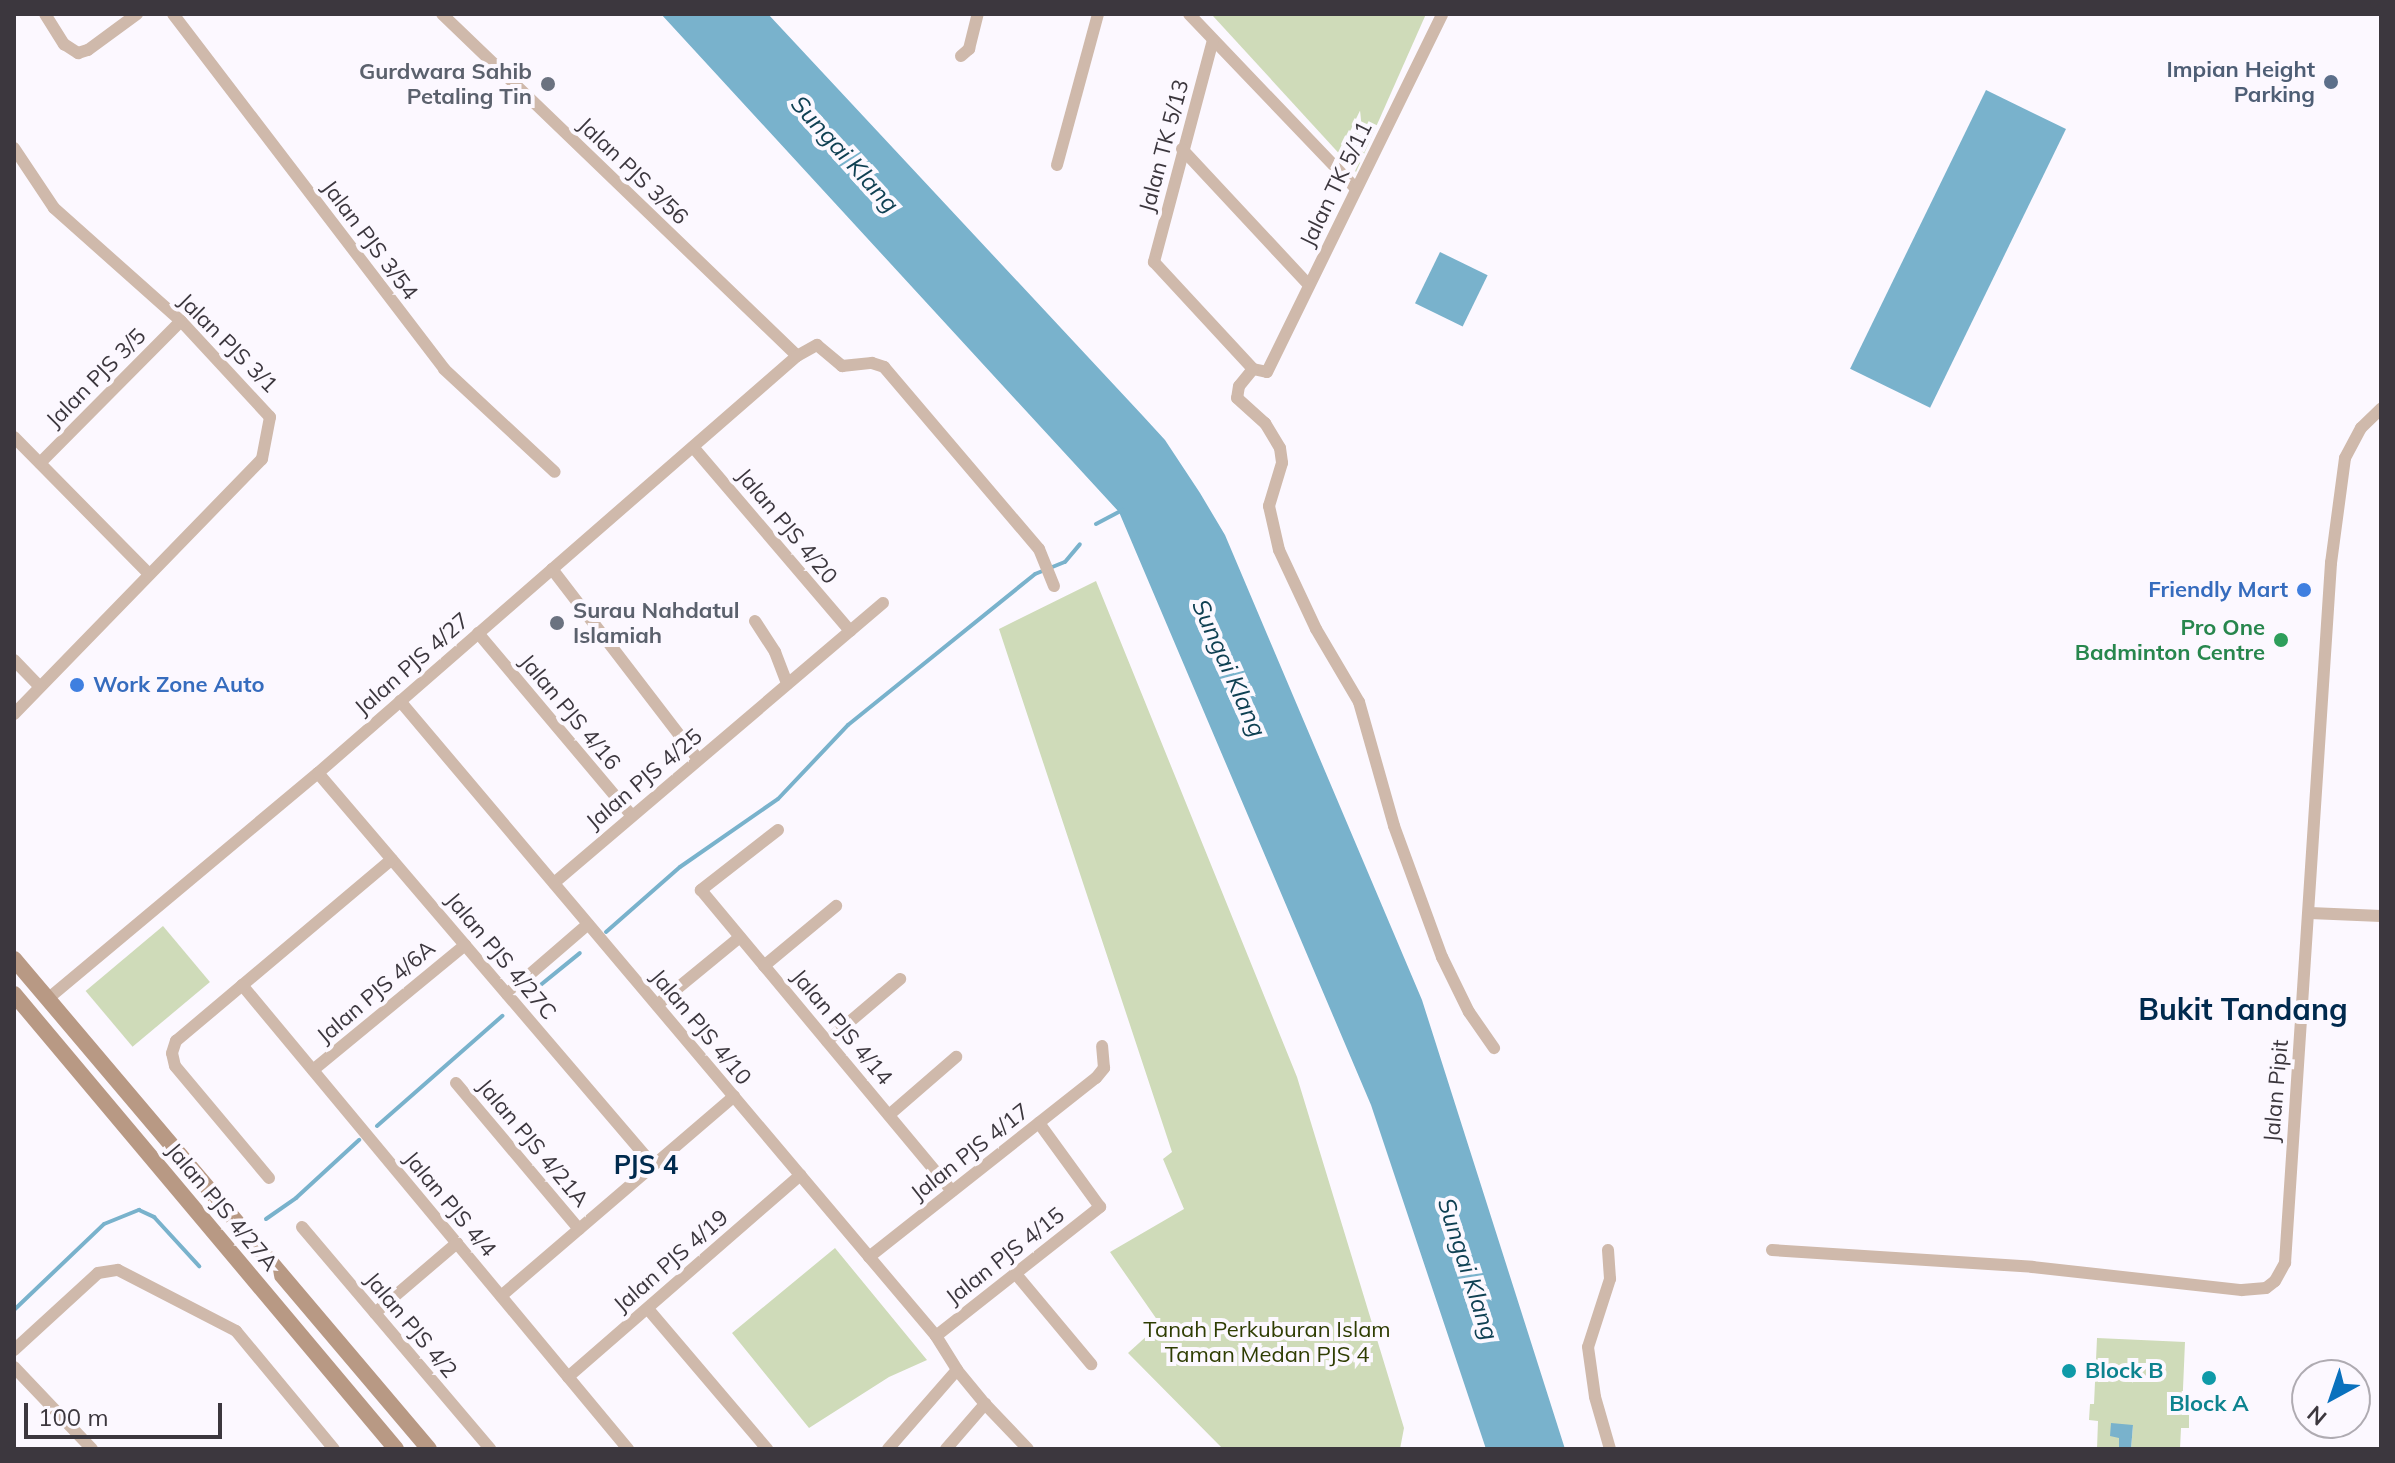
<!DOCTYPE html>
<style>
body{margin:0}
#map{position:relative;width:2395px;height:1463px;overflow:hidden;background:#fcf8ff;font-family:Mulish,sans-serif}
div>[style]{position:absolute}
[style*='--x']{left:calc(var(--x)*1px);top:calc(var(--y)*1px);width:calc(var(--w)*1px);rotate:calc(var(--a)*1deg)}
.green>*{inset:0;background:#cfdbb9;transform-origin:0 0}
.water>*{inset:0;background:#79b2cc;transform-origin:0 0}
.stream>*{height:4px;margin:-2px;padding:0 2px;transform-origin:2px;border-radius:2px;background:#79b2cc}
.minor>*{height:12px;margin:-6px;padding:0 6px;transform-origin:6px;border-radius:6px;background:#cfb9ab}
.secondary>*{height:16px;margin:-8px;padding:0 8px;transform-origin:8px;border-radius:8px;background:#b89984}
.dots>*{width:22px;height:22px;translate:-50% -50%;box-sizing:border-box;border:4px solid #fcf8ff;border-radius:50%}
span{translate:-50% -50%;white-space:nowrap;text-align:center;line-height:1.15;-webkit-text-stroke:8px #fcf8ff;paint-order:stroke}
.service-label{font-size:22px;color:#4e5e75;font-weight:700}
.right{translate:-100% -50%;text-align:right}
.worship-label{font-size:22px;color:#5b616d;font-weight:700}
.left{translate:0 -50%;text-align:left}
.street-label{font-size:22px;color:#3c373e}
.shop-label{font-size:22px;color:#366cbe;font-weight:700}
.leisure-label{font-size:22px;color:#27864d;font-weight:700}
.park-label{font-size:22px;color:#2f3d03}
.culture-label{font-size:22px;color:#0d838f;font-weight:700}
.water-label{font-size:24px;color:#0f4053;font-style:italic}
.quarter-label{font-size:26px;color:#002a4e;font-weight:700}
.district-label{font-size:30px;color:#002a4e;font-weight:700}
.frame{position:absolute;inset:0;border:16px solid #3c373e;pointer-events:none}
.north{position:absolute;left:2291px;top:1359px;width:80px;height:80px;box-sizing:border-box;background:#fcf8ff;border:2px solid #afabb2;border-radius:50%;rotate:220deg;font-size:22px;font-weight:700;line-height:32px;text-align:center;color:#3c373e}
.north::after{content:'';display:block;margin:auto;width:28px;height:36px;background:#0a71bd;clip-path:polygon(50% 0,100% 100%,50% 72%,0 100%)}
.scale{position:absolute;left:24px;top:1403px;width:198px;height:36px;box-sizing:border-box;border:4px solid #3c373e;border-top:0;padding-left:10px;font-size:24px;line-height:28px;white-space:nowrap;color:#3c373e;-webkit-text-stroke:6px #fcf8ff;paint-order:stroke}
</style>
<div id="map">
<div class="green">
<i style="clip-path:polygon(1214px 14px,1426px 14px,1356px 172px,1213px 16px)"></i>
<i style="clip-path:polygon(1096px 581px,1297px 1077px,1404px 1428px,1400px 1449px,1223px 1449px,1128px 1353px,1160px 1324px,1110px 1252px,1184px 1209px,1163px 1159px,1172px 1152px,999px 629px)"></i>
<i style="left:163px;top:926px;width:73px;height:101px;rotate:50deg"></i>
<i style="clip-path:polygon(835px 1248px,927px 1360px,889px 1377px,809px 1428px,732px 1333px)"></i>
<i style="clip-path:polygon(2097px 1338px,2185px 1342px,2182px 1412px,2189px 1413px,2189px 1428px,2181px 1428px,2180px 1449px,2131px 1449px,2133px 1425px,2120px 1437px,2119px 1449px,2097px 1449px,2098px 1421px,2089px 1420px,2090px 1404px,2094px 1404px)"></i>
</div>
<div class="water">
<i style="clip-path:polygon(661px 14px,768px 14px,1143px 416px,1165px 440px,1200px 493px,1225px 535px,1422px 1000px,1565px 1449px,1486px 1449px,1371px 1105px,1119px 512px)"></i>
<i style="left:1986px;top:90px;width:89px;height:310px;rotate:26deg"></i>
<i style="left:1440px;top:252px;width:53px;height:57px;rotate:26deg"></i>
<i style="clip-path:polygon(2111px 1423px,2133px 1425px,2131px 1449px,2119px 1449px,2119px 1438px,2110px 1436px)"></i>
</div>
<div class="stream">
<i style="--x:1096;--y:524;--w:30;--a:-28"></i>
<i style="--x:606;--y:932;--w:98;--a:-41.3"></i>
<i style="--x:680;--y:867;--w:119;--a:-34.8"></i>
<i style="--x:778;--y:799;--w:102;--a:-46.6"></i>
<i style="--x:848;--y:725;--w:240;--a:-38.9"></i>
<i style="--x:1035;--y:574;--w:32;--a:-22"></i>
<i style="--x:1065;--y:562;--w:23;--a:-50"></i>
<i style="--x:527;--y:996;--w:68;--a:-39.1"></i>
<i style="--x:377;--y:1126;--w:167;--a:-41.3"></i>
<i style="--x:266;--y:1219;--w:37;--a:-35"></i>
<i style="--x:296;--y:1198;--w:86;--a:-42.6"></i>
<i style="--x:14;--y:1310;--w:124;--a:-43.7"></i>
<i style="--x:104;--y:1224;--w:38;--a:-22"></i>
<i style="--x:139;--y:1210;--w:17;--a:25"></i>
<i style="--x:154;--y:1217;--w:67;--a:47.4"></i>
</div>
<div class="minor">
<i style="--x:45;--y:14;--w:36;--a:58"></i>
<i style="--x:64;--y:44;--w:17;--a:33"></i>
<i style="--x:78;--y:53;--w:10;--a:-17"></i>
<i style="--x:88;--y:50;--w:61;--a:-36.3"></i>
<i style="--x:173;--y:14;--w:447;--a:52.6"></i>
<i style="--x:444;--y:369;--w:151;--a:42.9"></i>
<i style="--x:442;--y:14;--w:493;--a:43.9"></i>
<i style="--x:1189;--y:14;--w:242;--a:46.3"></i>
<i style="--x:1213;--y:40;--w:230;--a:104.9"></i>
<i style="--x:1154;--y:262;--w:146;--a:47.2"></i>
<i style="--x:1253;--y:369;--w:14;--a:12"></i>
<i style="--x:1267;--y:372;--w:398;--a:-63.9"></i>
<i style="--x:961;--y:56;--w:11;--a:-41"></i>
<i style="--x:969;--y:49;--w:36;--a:-76"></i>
<i style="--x:14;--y:148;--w:72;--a:56.3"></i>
<i style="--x:54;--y:208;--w:170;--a:41.7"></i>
<i style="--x:181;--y:321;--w:131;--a:47.2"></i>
<i style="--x:270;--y:417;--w:43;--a:100.8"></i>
<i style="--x:262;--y:459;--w:356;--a:134.2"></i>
<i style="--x:1182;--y:149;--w:186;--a:47"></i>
<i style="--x:1057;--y:165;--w:156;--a:-74.8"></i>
<i style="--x:1253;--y:369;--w:22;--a:129"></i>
<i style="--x:1239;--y:386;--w:12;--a:99"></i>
<i style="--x:1237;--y:398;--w:38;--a:42"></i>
<i style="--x:1265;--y:423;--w:29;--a:59"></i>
<i style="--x:1280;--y:448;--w:15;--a:82"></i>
<i style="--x:1282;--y:463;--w:45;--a:106.8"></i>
<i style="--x:1269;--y:506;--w:45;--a:77.2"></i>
<i style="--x:1279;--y:550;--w:87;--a:64.9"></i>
<i style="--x:1316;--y:629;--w:85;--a:59.5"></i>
<i style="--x:1359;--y:702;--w:129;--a:74.2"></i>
<i style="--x:1394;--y:826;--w:140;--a:69.9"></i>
<i style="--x:1442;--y:957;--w:61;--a:63.9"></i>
<i style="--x:1469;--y:1012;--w:44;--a:55.2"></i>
<i style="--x:14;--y:437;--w:192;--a:45.4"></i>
<i style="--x:693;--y:447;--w:242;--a:49.5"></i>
<i style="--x:40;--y:463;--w:200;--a:-45.2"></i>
<i style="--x:552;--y:569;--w:240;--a:52.5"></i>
<i style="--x:755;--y:621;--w:37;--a:57"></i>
<i style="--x:775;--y:652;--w:34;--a:69"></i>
<i style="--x:478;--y:633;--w:239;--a:49.9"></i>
<i style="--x:14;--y:660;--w:37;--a:46"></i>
<i style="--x:400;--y:701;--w:831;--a:49.83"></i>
<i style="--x:936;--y:1336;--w:40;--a:58"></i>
<i style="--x:957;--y:1370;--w:44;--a:50.5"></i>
<i style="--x:985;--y:1404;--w:62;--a:46.3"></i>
<i style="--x:318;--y:773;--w:516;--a:49.48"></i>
<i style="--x:778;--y:830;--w:98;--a:142.1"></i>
<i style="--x:701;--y:890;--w:392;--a:50.2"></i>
<i style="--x:554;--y:883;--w:432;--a:-40.4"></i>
<i style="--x:2310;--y:913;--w:71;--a:2.4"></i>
<i style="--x:764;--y:966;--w:94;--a:-39.8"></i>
<i style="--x:242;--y:985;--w:604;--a:50.24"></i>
<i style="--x:507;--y:994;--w:107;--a:-40.8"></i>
<i style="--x:50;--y:997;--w:349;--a:-39.9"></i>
<i style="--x:318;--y:773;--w:635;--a:-41.04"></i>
<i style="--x:797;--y:356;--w:23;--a:-29"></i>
<i style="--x:817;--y:345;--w:33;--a:40"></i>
<i style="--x:842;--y:366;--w:30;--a:-6"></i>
<i style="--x:872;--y:363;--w:13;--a:18"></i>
<i style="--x:884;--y:367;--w:239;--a:49.6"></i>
<i style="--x:1039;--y:549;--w:40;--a:68"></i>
<i style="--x:657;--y:1005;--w:107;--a:-39.3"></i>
<i style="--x:827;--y:1041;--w:96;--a:-40.3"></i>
<i style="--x:313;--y:1070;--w:197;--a:-39.4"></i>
<i style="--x:456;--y:1083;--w:191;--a:49.9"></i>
<i style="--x:889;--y:1115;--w:89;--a:-40.9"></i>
<i style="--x:269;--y:1178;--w:146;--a:-130"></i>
<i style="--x:175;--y:1066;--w:13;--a:-103"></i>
<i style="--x:172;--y:1053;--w:13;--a:-72"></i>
<i style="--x:176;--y:1041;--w:282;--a:-40.1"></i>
<i style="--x:302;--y:1227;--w:291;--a:49.7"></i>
<i style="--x:1608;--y:1250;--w:29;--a:86"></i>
<i style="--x:1610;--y:1279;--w:71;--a:107.9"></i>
<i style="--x:1588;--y:1347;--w:50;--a:82"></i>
<i style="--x:1595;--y:1397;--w:54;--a:73.9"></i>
<i style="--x:1772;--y:1250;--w:261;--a:3.7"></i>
<i style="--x:2032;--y:1267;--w:211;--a:6.3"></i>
<i style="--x:2242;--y:1290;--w:24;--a:-5"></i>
<i style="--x:2266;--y:1288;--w:11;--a:-38"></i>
<i style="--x:2275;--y:1281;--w:21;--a:-61"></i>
<i style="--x:2285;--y:1263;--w:702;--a:-86.24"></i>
<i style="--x:2331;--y:563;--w:106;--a:-82.4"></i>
<i style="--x:2345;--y:458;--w:34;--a:-62"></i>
<i style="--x:2361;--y:428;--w:28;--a:-44"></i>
<i style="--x:869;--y:1257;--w:289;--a:-38.3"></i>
<i style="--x:1096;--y:1078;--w:13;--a:-51"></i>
<i style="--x:1104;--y:1068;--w:22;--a:-95"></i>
<i style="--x:1015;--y:1273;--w:119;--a:50.1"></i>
<i style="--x:501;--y:1296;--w:307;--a:-40.6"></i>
<i style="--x:648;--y:1309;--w:184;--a:49.6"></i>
<i style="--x:375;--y:1313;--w:108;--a:-40.5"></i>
<i style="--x:936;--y:1336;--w:209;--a:-38.2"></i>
<i style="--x:1100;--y:1207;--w:104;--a:-126"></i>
<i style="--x:14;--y:1350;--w:114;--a:-42.5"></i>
<i style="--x:98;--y:1273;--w:20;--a:-9"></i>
<i style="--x:118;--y:1270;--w:133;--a:27.3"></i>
<i style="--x:236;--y:1331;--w:153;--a:50.3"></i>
<i style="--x:14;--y:1367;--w:113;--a:46.4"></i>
<i style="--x:568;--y:1377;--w:308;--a:-41"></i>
<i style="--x:888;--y:1449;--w:105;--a:-48.9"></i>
<i style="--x:946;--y:1449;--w:60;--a:-49.1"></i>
</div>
<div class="secondary">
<i style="--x:14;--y:959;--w:642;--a:49.74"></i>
<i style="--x:14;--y:994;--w:594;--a:49.98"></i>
</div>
<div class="dots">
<i style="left:2331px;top:82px;background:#5c6f8a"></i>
<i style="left:548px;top:84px;background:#6b7280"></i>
<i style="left:2304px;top:590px;background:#3f7fe0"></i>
<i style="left:557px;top:623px;background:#6b7280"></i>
<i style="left:2281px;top:640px;background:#2e9e5b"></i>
<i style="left:77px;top:685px;background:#3f7fe0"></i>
<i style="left:2069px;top:1371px;background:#0f9aa8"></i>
<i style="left:2209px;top:1378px;background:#0f9aa8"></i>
</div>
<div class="service-label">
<span class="right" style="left:2315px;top:82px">Impian Height<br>Parking</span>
</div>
<div class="worship-label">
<span class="right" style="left:532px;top:84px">Gurdwara Sahib<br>Petaling Tin</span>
<span class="left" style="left:573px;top:623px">Surau Nahdatul<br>Islamiah</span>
</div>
<div class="street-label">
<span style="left:1164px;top:146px;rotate:-75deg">Jalan TK 5/13</span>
<span style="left:633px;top:171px;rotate:44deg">Jalan PJS 3/56</span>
<span style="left:1336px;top:184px;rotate:-64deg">Jalan TK 5/11</span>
<span style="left:370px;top:240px;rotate:53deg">Jalan PJS 3/54</span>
<span style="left:228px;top:343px;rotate:45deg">Jalan PJS 3/1</span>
<span style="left:96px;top:378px;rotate:-45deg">Jalan PJS 3/5</span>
<span style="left:787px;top:526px;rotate:50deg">Jalan PJS 4/20</span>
<span style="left:412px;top:664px;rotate:-41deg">Jalan PJS 4/27</span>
<span style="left:570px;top:712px;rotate:50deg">Jalan PJS 4/16</span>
<span style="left:644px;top:779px;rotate:-40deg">Jalan PJS 4/25</span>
<span style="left:501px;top:956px;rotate:50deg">Jalan PJS 4/27C</span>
<span style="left:376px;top:992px;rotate:-40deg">Jalan PJS 4/6A</span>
<span style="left:701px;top:1027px;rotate:50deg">Jalan PJS 4/10</span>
<span style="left:842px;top:1027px;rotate:50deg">Jalan PJS 4/14</span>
<span style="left:2276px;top:1091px;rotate:-85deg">Jalan Pipit</span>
<span style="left:533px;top:1143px;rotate:50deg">Jalan PJS 4/21A</span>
<span style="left:970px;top:1152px;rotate:-38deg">Jalan PJS 4/17</span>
<span style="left:450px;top:1204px;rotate:50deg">Jalan PJS 4/4</span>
<span style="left:222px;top:1207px;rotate:50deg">Jalan PJS 4/27A</span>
<span style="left:1005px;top:1256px;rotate:-38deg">Jalan PJS 4/15</span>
<span style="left:671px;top:1261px;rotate:-41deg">Jalan PJS 4/19</span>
<span style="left:411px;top:1325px;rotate:50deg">Jalan PJS 4/2</span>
</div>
<div class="shop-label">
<span class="right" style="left:2288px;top:590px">Friendly Mart</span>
<span class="left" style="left:93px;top:685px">Work Zone Auto</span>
</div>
<div class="leisure-label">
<span class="right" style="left:2265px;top:640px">Pro One<br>Badminton Centre</span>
</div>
<div class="park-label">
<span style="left:1267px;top:1342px">Tanah Perkuburan Islam<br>Taman Medan PJS 4</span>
</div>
<div class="culture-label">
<span class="left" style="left:2085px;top:1371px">Block B</span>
<span style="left:2209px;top:1404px">Block A</span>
</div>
<div class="water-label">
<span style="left:845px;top:154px;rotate:48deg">Sungai Klang</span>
<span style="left:1229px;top:668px;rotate:66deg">Sungai Klang</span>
<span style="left:1468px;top:1269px;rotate:72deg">Sungai Klang</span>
</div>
<div class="quarter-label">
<span style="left:646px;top:1165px">PJS 4</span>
</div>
<div class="district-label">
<span style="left:2243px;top:1009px">Bukit Tandang</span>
</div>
<div class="frame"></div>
<div class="north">N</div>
<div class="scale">100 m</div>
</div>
